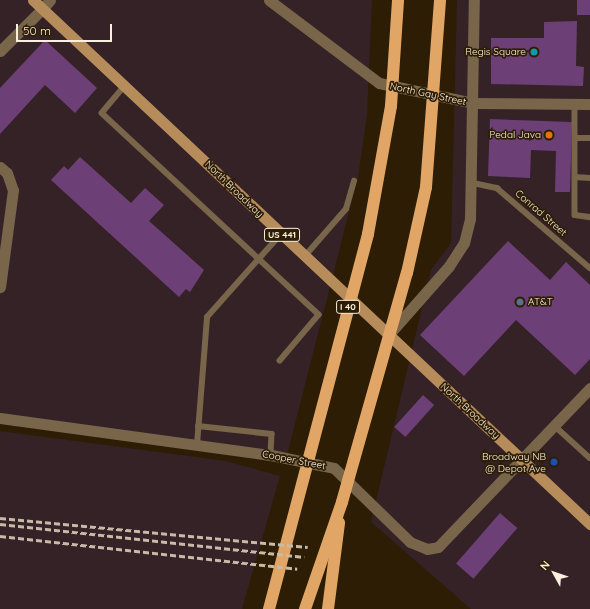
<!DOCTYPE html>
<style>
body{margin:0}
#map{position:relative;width:590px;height:609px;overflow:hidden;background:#2d1d04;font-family:Quicksand,sans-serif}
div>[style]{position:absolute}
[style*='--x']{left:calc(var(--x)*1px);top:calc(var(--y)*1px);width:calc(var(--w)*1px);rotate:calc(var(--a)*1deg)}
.commercial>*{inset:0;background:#352226}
.building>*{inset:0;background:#6c3f77;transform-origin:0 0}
.service>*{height:5.5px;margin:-2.75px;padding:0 2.75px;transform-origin:2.75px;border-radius:2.75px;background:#78654a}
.minor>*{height:11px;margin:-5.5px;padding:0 5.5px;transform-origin:5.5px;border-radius:5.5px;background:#78654a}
.tertiary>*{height:11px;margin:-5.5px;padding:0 5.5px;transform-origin:5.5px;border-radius:5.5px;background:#78654a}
.secondary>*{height:11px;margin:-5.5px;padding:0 5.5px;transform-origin:5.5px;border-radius:5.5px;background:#78654a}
.primary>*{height:11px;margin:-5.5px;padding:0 5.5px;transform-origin:5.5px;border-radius:5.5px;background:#b78c5b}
.motorway>*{height:12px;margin:-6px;padding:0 6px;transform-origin:6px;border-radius:6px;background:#e1a666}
.rail>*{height:3px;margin-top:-1.5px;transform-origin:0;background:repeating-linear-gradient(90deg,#c6baa8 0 6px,transparent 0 9px)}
.dots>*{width:11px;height:11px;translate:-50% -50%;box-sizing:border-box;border:2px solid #2d1d04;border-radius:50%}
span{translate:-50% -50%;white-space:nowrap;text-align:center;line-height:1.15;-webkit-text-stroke:3.5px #2d1d04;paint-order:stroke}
.shield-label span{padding:1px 3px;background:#2d1d04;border:1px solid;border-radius:3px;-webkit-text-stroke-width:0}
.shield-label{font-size:9px;color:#faf0e0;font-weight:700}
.poi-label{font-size:10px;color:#faf0e0}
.right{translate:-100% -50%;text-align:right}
.left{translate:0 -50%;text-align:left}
.street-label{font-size:10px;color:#faf0e0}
.north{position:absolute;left:534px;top:553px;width:40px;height:40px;-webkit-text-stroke:3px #2d1d04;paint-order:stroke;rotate:310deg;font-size:11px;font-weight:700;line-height:16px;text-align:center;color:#faf0e0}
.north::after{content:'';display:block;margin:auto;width:14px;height:18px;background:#faf0e0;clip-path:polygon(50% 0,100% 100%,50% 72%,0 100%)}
.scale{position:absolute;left:16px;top:24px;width:96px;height:18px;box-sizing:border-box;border:2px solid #faf0e0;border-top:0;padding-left:5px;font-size:12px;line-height:14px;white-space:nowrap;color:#faf0e0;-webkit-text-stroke:3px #2d1d04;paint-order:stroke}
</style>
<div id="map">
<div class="commercial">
<i style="clip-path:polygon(0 0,372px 0,367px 115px,358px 177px,287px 455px,0 416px)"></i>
<i style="clip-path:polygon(457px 0,590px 0,590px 609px,471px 609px,371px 522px,431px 270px,451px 243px)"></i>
<i style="clip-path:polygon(0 431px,226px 461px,280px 476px,242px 609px,0 609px)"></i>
</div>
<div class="building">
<i style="left:577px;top:0;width:13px;height:15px"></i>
<i style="clip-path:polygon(577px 21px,576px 66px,584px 67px,583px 86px,491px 84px,491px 38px,544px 38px,544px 22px)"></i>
<i style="clip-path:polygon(45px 40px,97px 88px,75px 113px,45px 85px,0 134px,0 88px)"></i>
<i style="clip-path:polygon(490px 119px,572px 122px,570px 192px,555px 192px,556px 151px,531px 150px,530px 178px,488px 176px)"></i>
<i style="clip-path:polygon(80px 157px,131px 203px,145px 188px,164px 205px,149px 221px,204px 270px,190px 292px,186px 289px,179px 297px,51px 180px,64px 166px,68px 170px)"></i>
<i style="clip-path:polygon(508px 241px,550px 280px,566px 262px,590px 285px,590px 359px,575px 375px,516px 320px,464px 376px,420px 335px)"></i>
<i style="left:423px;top:395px;width:15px;height:43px;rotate:42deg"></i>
<i style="left:500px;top:513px;width:23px;height:67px;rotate:41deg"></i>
</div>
<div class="service">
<i style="--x:125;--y:86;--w:35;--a:130"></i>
<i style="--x:102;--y:113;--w:296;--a:42.9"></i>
<i style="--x:319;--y:315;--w:60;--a:130.3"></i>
<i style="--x:575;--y:104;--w:111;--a:90"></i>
<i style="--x:575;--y:215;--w:15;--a:8"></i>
<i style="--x:575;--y:138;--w:15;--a:0"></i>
<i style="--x:575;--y:177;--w:15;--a:4"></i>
<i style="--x:473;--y:183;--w:25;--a:12"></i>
<i style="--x:497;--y:188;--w:123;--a:40.7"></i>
<i style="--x:305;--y:256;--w:62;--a:-48.9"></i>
<i style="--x:346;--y:209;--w:29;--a:-74"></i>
<i style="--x:198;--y:426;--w:74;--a:6.2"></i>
<i style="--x:272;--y:434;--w:21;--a:93"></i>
<i style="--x:555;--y:426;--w:47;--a:42.4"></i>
<i style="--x:197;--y:445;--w:128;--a:-85.5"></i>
<i style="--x:207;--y:317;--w:111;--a:-48.3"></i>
</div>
<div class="minor">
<i style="--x:0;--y:167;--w:9;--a:41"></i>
<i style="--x:7;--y:173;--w:18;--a:71"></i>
<i style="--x:13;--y:190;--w:98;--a:97.6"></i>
<i style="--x:390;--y:333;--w:89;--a:-48.6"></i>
<i style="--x:449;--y:266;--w:27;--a:-57"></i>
<i style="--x:464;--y:243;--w:25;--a:-76"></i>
<i style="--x:470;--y:219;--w:219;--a:-89"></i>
<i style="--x:0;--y:418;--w:274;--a:7.8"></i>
<i style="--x:271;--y:455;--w:64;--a:11.7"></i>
<i style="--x:334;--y:468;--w:106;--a:44.2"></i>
<i style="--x:410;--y:542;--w:18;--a:22"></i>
<i style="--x:427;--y:549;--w:11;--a:-10"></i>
<i style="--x:438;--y:547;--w:220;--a:-46.3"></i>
</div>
<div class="tertiary">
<i style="--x:0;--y:51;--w:59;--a:-45"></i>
</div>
<div class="secondary">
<i style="--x:269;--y:0;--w:138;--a:37"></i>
<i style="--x:379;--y:83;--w:96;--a:12"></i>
<i style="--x:473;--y:103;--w:117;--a:0.5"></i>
<i style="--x:42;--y:9;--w:12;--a:-48"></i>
</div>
<div class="primary">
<i style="--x:33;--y:0;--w:765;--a:43.25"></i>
</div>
<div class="motorway">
<i style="--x:269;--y:609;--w:388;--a:-75.2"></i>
<i style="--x:368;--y:234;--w:130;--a:-79.8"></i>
<i style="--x:391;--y:106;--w:106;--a:-86.2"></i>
<i style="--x:305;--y:609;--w:113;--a:-70.9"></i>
<i style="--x:342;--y:502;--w:238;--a:-74.2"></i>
<i style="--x:407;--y:273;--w:88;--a:-77.5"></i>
<i style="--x:426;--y:187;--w:188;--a:-85.7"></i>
<i style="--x:328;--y:609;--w:87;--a:-82.7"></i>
</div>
<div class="rail">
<i style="--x:0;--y:518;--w:309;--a:5.4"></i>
<i style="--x:0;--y:524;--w:306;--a:6.2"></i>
<i style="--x:0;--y:536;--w:299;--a:6.3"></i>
</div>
<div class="dots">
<i style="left:534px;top:52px;background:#0f9aa8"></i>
<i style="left:549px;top:135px;background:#e8710a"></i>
<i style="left:520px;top:302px;background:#5c6f8a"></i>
<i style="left:554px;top:462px;background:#1a4fb4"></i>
</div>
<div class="shield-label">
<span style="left:282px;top:235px">US 441</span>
<span style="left:348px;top:307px">I 40</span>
</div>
<div class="poi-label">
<span class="right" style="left:526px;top:52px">Regis Square</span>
<span class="right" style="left:541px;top:135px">Pedal Java</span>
<span class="left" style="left:528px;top:302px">AT&amp;T</span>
<span class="right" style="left:546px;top:462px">Broadway NB<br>@ Depot Ave</span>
</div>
<div class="street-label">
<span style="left:428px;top:94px;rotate:12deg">North Gay Street</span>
<span style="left:234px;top:189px;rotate:44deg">North Broadway</span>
<span style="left:541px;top:213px;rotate:41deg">Conrad Street</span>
<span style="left:470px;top:411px;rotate:43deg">North Broadway</span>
<span style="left:294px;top:460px;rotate:11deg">Cooper Street</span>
</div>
<div class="north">N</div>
<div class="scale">50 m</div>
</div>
